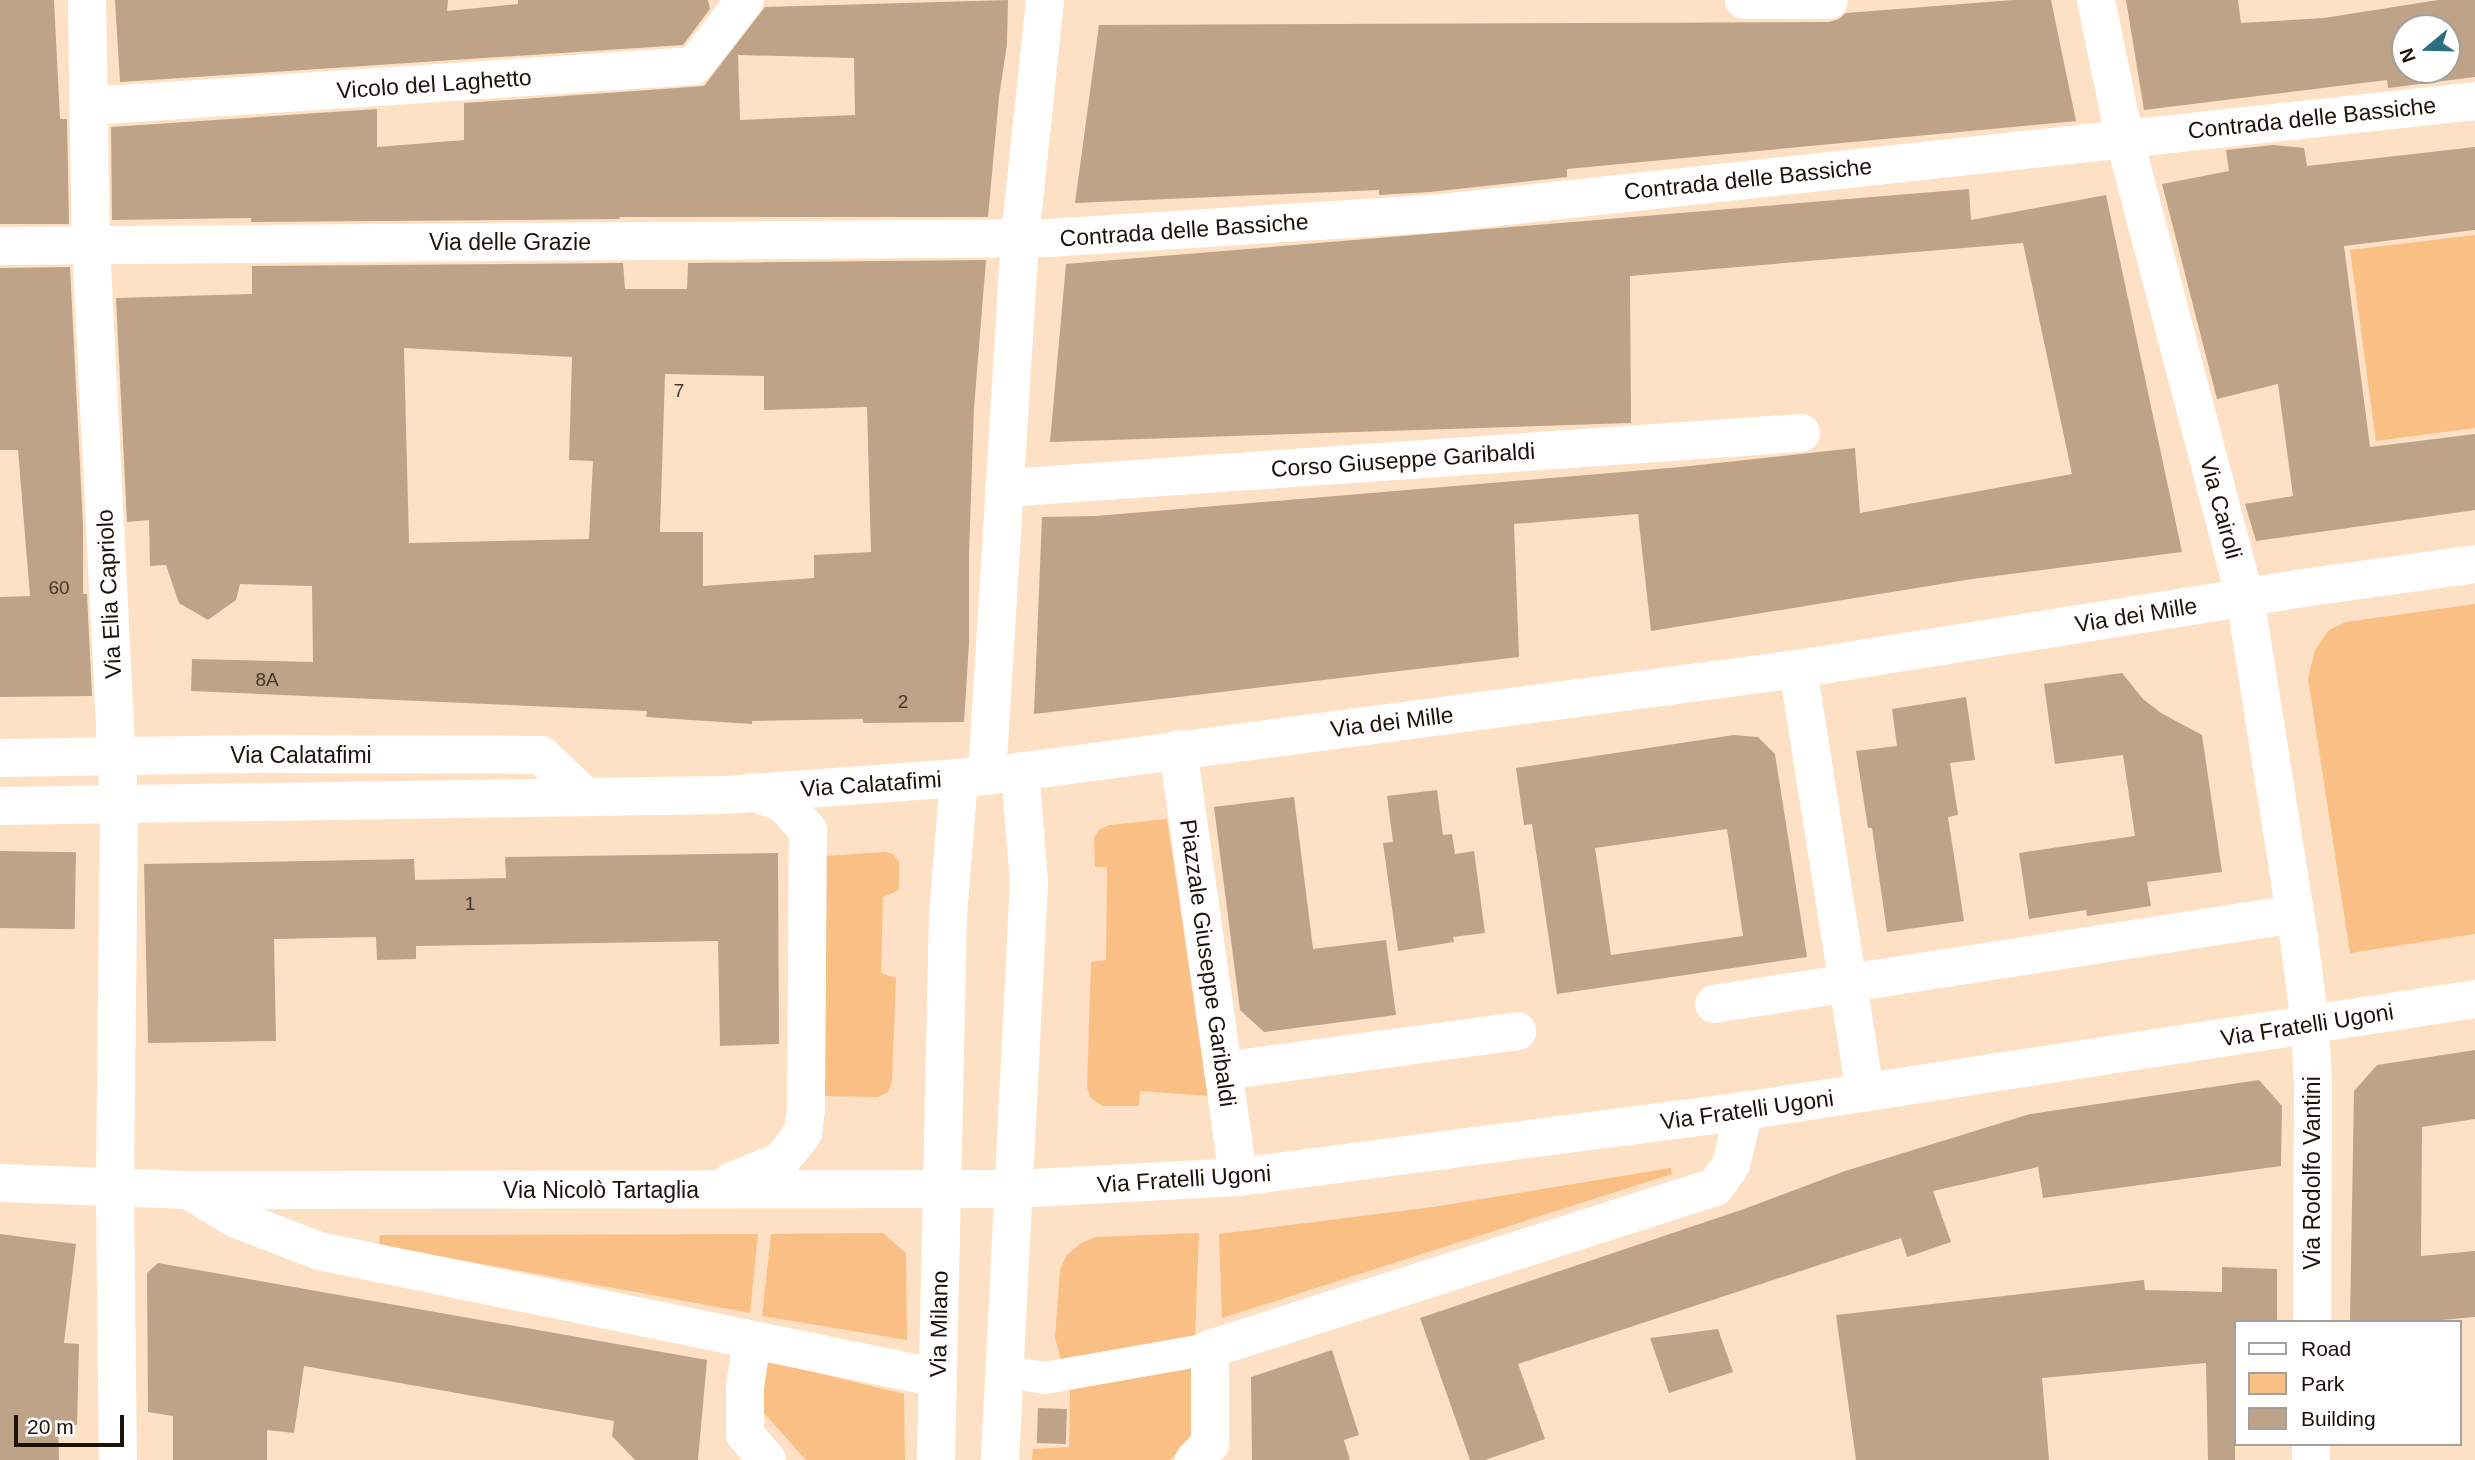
<!DOCTYPE html>
<meta charset="utf-8">
<style>
body{margin:0}
#map{position:relative;width:2475px;height:1460px;overflow:hidden;background:#fee0c5;font-family:Helvetica,sans-serif}
div>[style]{position:absolute}
[style*='--x']{left:calc(var(--x)*1px);top:calc(var(--y)*1px);width:calc(var(--w)*1px);rotate:calc(var(--a)*1deg)}
.green>*{inset:0;background:#fabf84}
.building>*{inset:0;background:#bea389;transform-origin:0 0}
.pedestrian>*{height:32px;margin:-16px;padding:0 16px;transform-origin:16px;border-radius:16px;background:#fff}
.minor>*{height:38px;margin:-19px;padding:0 19px;transform-origin:19px;border-radius:19px;background:#fff}
.secondary>*{height:38px;margin:-19px;padding:0 19px;transform-origin:19px;border-radius:19px;background:#fff}
span{translate:-50% -50%;white-space:nowrap;text-align:center;line-height:1.15;-webkit-text-stroke:6px #fff;paint-order:stroke}
.number-label{font-size:19px;color:#443628}
.number-label span{-webkit-text-stroke-width:0}
.street-label{font-size:23px;color:#1b1208}
.legend{position:absolute;left:2234px;top:1320px;width:228px;height:126px;box-sizing:border-box;background:#fff;border:2px solid #a4a09c;margin:0;padding:9px 12px;list-style:none;font-size:21px;color:#1b1208}
.legend li{display:flex;align-items:center;gap:14px;height:35px}
.legend b{width:35px;border:2px solid #a4a09c}
.north{position:absolute;left:2391px;top:14px;width:70px;height:70px;box-sizing:border-box;background:#fff;border:2px solid #a4a09c;border-radius:50%;rotate:251deg;font-size:19px;font-weight:700;line-height:28px;text-align:center;color:#1b1208}
.north::after{content:'';display:block;margin:auto;width:24px;height:32px;background:#2c7080;clip-path:polygon(50% 0,100% 100%,50% 72%,0 100%)}
.scale{position:absolute;left:14px;top:1415px;width:110px;height:32px;box-sizing:border-box;border:4px solid #1b1208;border-top:0;padding-left:9px;font-size:21px;line-height:24px;white-space:nowrap;color:#1b1208;-webkit-text-stroke:5px #fff;paint-order:stroke}
</style>
<div id="map">
<div class="green">
<i style="clip-path:polygon(2475px 235px,2475px 428px,2376px 441px,2350px 250px)"></i>
<i style="clip-path:polygon(2475px 604px,2475px 934px,2350px 953px,2308px 678px,2315px 650px,2329px 630px,2346px 622px)"></i>
<i style="clip-path:polygon(1167px 819px,1208px 1096px,1140px 1091px,1139px 1106px,1102px 1106px,1091px 1098px,1087px 1088px,1091px 962px,1106px 960px,1107px 867px,1095px 867px,1094px 838px,1100px 829px,1109px 825px)"></i>
<i style="clip-path:polygon(885px 852px,893px 854px,899px 862px,899px 890px,883px 897px,881px 973px,896px 978px,892px 1082px,888px 1092px,878px 1097px,822px 1096px,825px 856px)"></i>
<i style="clip-path:polygon(1671px 1168px,1672px 1174px,1222px 1318px,1219px 1234px,1433px 1207px)"></i>
<i style="clip-path:polygon(883px 1233px,906px 1253px,907px 1340px,762px 1316px,771px 1234px)"></i>
<i style="clip-path:polygon(1199px 1233px,1191px 1438px,1170px 1460px,1032px 1460px,1033px 1449px,1069px 1447px,1070px 1393px,1055px 1338px,1060px 1270px,1066px 1256px,1081px 1243px,1096px 1237px)"></i>
<i style="clip-path:polygon(758px 1234px,750px 1313px,379px 1245px,380px 1235px)"></i>
<i style="clip-path:polygon(764px 1360px,904px 1394px,905px 1460px,806px 1460px,762px 1411px)"></i>
</div>
<div class="building">
<i style="clip-path:polygon(0 0,54px 0,60px 119px,67px 119px,69px 224px,0 224px)"></i>
<i style="clip-path:polygon(115px 0,448px 0,447px 11px,518px 4px,518px 0,708px 0,710px 9px,683px 45px,120px 82px)"></i>
<i style="clip-path:polygon(evenodd,1008px 0,1007px 44px,999px 97px,988px 217px,619px 217px,620px 219px,251px 222px,251px 218px,112px 220px,111px 127px,377px 109px,377px 147px,464px 140px,464px 103px,704px 86px,765px 7px,1008px 0,738px 55px,854px 58px,855px 115px,740px 120px,738px 55px)"></i>
<i style="clip-path:polygon(2013px 0,2051px 0,2076px 121px,1567px 169px,1567px 177px,1430px 192px,1379px 195px,1379px 190px,1075px 203px,1099px 25px,1829px 22px,1839px 19px,1846px 13px)"></i>
<i style="clip-path:polygon(evenodd,2126px 0,2238px 0,2241px 23px,2324px 18px,2438px 0,2475px 0,2475px 77px,2388px 88px,2387px 80px,2144px 110px,2126px 0,2405px 28px,2447px 28px,2447px 70px,2405px 70px,2405px 28px)"></i>
<i style="clip-path:polygon(2273px 145px,2304px 148px,2307px 166px,2475px 147px,2475px 230px,2344px 246px,2370px 447px,2475px 434px,2475px 510px,2256px 541px,2245px 504px,2293px 496px,2278px 384px,2217px 399px,2162px 184px,2229px 171px,2226px 150px)"></i>
<i style="clip-path:polygon(1969px 189px,1971px 220px,2106px 195px,2182px 552px,1972px 579px,1651px 631px,1638px 514px,1514px 524px,1519px 657px,1034px 714px,1042px 517px,1096px 516px,1681px 467px,1855px 448px,1860px 513px,2072px 474px,2023px 243px,1630px 276px,1631px 423px,1050px 442px,1066px 264px)"></i>
<i style="clip-path:polygon(evenodd,986px 260px,974px 408px,969px 555px,969px 644px,964px 722px,863px 723px,863px 719px,752px 721px,752px 724px,646px 717px,647px 711px,191px 691px,192px 659px,313px 662px,312px 586px,240px 584px,236px 600px,208px 620px,179px 603px,166px 565px,150px 566px,149px 520px,127px 522px,116px 298px,252px 294px,252px 266px,623px 263px,625px 289px,687px 289px,688px 263px,986px 260px,404px 348px,572px 357px,569px 460px,593px 461px,589px 539px,409px 543px,404px 348px,986px 260px,665px 374px,764px 376px,764px 410px,867px 407px,871px 552px,814px 555px,814px 578px,703px 586px,703px 532px,660px 532px,665px 374px)"></i>
<i style="clip-path:polygon(70px 267px,83px 525px,83px 594px,87px 594px,92px 696px,0 697px,0 597px,30px 596px,18px 450px,0 450px,0 268px)"></i>
<i style="clip-path:polygon(2122px 673px,2143px 699px,2161px 713px,2202px 735px,2222px 872px,2147px 882px,2151px 906px,2087px 916px,2086px 910px,2029px 919px,2019px 853px,2135px 836px,2123px 755px,2055px 764px,2044px 684px)"></i>
<i style="clip-path:polygon(1966px 697px,1975px 760px,1950px 763px,1958px 815px,1948px 817px,1964px 921px,1887px 932px,1872px 828px,1868px 828px,1856px 751px,1897px 746px,1892px 709px)"></i>
<i style="clip-path:polygon(evenodd,1734px 735px,1758px 737px,1775px 754px,1807px 957px,1557px 994px,1532px 824px,1524px 825px,1516px 768px,1734px 735px,1727px 829px,1743px 936px,1611px 955px,1595px 848px,1727px 829px)"></i>
<i style="clip-path:polygon(1437px 790px,1443px 835px,1452px 834px,1455px 854px,1474px 851px,1485px 933px,1453px 937px,1454px 942px,1398px 951px,1383px 843px,1393px 842px,1387px 796px)"></i>
<i style="clip-path:polygon(1294px 797px,1313px 949px,1386px 940px,1396px 1015px,1264px 1032px,1240px 1010px,1214px 807px)"></i>
<i style="left:0;top:851px;width:76px;height:77px;rotate:1deg"></i>
<i style="clip-path:polygon(778px 853px,779px 1044px,720px 1046px,718px 941px,416px 946px,416px 959px,377px 960px,376px 937px,274px 939px,276px 1041px,148px 1043px,144px 864px,414px 859px,415px 880px,506px 878px,505px 857px)"></i>
<i style="clip-path:polygon(2475px 1050px,2475px 1119px,2422px 1127px,2421px 1256px,2475px 1251px,2475px 1317px,2430px 1321px,2350px 1320px,2354px 1091px,2377px 1065px)"></i>
<i style="clip-path:polygon(2259px 1080px,2282px 1106px,2281px 1166px,2043px 1198px,2038px 1167px,1933px 1191px,1951px 1242px,1907px 1257px,1901px 1238px,1518px 1364px,1545px 1439px,1485px 1460px,1470px 1460px,1420px 1318px,1744px 1209px,1845px 1171px,2030px 1114px)"></i>
<i style="clip-path:polygon(0 1234px,76px 1244px,64px 1343px,79px 1344px,77px 1425px,58px 1425px,59px 1460px,0 1460px)"></i>
<i style="clip-path:polygon(158px 1263px,707px 1360px,698px 1460px,635px 1460px,612px 1436px,614px 1421px,304px 1366px,294px 1433px,267px 1430px,267px 1460px,173px 1460px,173px 1416px,148px 1412px,147px 1273px)"></i>
<i style="clip-path:polygon(2222px 1267px,2277px 1269px,2277px 1322px,2235px 1322px,2235px 1460px,2208px 1460px,2206px 1363px,2042px 1378px,2049px 1460px,1856px 1460px,1836px 1315px,2144px 1280px,2145px 1290px,2222px 1292px)"></i>
<i style="clip-path:polygon(1718px 1329px,1733px 1372px,1669px 1393px,1650px 1338px)"></i>
<i style="clip-path:polygon(1332px 1350px,1359px 1435px,1344px 1440px,1350px 1460px,1252px 1460px,1251px 1377px)"></i>
<i style="left:1038px;top:1408px;width:29px;height:35px;rotate:2deg"></i>
</div>
<div class="pedestrian">
<i style="--x:1019;--y:1374;--w:26;--a:9"></i>
<i style="--x:1045;--y:1378;--w:168;--a:-10"></i>
</div>
<div class="minor">
<i style="--x:87;--y:0;--w:245;--a:89.1"></i>
<i style="--x:91;--y:245;--w:561;--a:87.14"></i>
<i style="--x:119;--y:805;--w:383;--a:90.6"></i>
<i style="--x:115;--y:1188;--w:272;--a:89.4"></i>
<i style="--x:1744;--y:0;--w:85;--a:0"></i>
<i style="--x:2096;--y:0;--w:140;--a:78.4"></i>
<i style="--x:2124;--y:137;--w:476;--a:75.3"></i>
<i style="--x:2245;--y:597;--w:331;--a:81"></i>
<i style="--x:2297;--y:924;--w:101;--a:82.6"></i>
<i style="--x:2310;--y:1024;--w:62;--a:87.2"></i>
<i style="--x:2313;--y:1086;--w:236;--a:90.2"></i>
<i style="--x:90;--y:106;--w:605;--a:-3.79"></i>
<i style="--x:694;--y:66;--w:83;--a:-52.3"></i>
<i style="--x:0;--y:246;--w:1048;--a:-0.44"></i>
<i style="--x:1048;--y:238;--w:385;--a:-3.6"></i>
<i style="--x:1432;--y:214;--w:1049;--a:-6.18"></i>
<i style="--x:1004;--y:488;--w:799;--a:-3.95"></i>
<i style="--x:1798;--y:669;--w:429;--a:81"></i>
<i style="--x:1178;--y:749;--w:432;--a:82"></i>
<i style="--x:0;--y:758;--w:260;--a:-0.9"></i>
<i style="--x:260;--y:754;--w:281;--a:0.2"></i>
<i style="--x:541;--y:755;--w:62;--a:43"></i>
<i style="--x:987;--y:776;--w:539;--a:-86.49"></i>
<i style="--x:1020;--y:238;--w:239;--a:-84"></i>
<i style="--x:1714;--y:1004;--w:588;--a:-8.81"></i>
<i style="--x:1223;--y:1071;--w:297;--a:-7.7"></i>
<i style="--x:188;--y:1190;--w:54;--a:31.3"></i>
<i style="--x:234;--y:1218;--w:91;--a:21.2"></i>
<i style="--x:319;--y:1251;--w:618;--a:11.58"></i>
<i style="--x:752;--y:1341;--w:47;--a:98.7"></i>
<i style="--x:745;--y:1387;--w:47;--a:90"></i>
<i style="--x:745;--y:1434;--w:34;--a:50"></i>
<i style="--x:1194;--y:1460;--w:23;--a:-45"></i>
<i style="--x:1210;--y:1444;--w:95;--a:-90"></i>
<i style="--x:1210;--y:1349;--w:530;--a:-17.79"></i>
<i style="--x:1715;--y:1187;--w:27;--a:-54"></i>
<i style="--x:1731;--y:1165;--w:56;--a:-76.5"></i>
<i style="--x:2311;--y:1460;--w:16;--a:-90"></i>
</div>
<div class="secondary">
<i style="--x:0;--y:806;--w:726;--a:-0.87"></i>
<i style="--x:726;--y:795;--w:262;--a:-4.2"></i>
<i style="--x:987;--y:776;--w:818;--a:-7.52"></i>
<i style="--x:1798;--y:669;--w:511;--a:-9.11"></i>
<i style="--x:2303;--y:588;--w:174;--a:-7.9"></i>
<i style="--x:730;--y:1182;--w:55;--a:-22.4"></i>
<i style="--x:781;--y:1161;--w:36;--a:-52"></i>
<i style="--x:803;--y:1133;--w:25;--a:-83"></i>
<i style="--x:806;--y:1108;--w:278;--a:-89.6"></i>
<i style="--x:808;--y:830;--w:37;--a:-133"></i>
<i style="--x:783;--y:803;--w:32;--a:-160"></i>
<i style="--x:0;--y:1183;--w:188;--a:2.1"></i>
<i style="--x:188;--y:1190;--w:827;--a:-0.07"></i>
<i style="--x:1015;--y:1189;--w:223;--a:-3.1"></i>
<i style="--x:1238;--y:1177;--w:510;--a:-7.43"></i>
<i style="--x:1744;--y:1111;--w:740;--a:-8.71"></i>
<i style="--x:936;--y:1460;--w:545;--a:-88.74"></i>
<i style="--x:948;--y:915;--w:137;--a:-85.4"></i>
<i style="--x:1000;--y:1460;--w:579;--a:-87.13"></i>
<i style="--x:1029;--y:882;--w:111;--a:-94.6"></i>
</div>
<div class="number-label">
<span style="left:679px;top:391px">7</span>
<span style="left:59px;top:588px">60</span>
<span style="left:267px;top:680px">8A</span>
<span style="left:903px;top:702px">2</span>
<span style="left:470px;top:904px">1</span>
</div>
<div class="street-label">
<span style="left:434px;top:84px;rotate:-4deg">Vicolo del Laghetto</span>
<span style="left:2312px;top:118px;rotate:-6deg">Contrada delle Bassiche</span>
<span style="left:1748px;top:179px;rotate:-6deg">Contrada delle Bassiche</span>
<span style="left:1184px;top:230px;rotate:-4deg">Contrada delle Bassiche</span>
<span style="left:510px;top:242px">Via delle Grazie</span>
<span style="left:1403px;top:460px;rotate:-4deg">Corso Giuseppe Garibaldi</span>
<span style="left:2221px;top:508px;rotate:75deg">Via Cairoli</span>
<span style="left:109px;top:594px;rotate:-93deg">Via Elia Capriolo</span>
<span style="left:2136px;top:615px;rotate:-9deg">Via dei Mille</span>
<span style="left:1392px;top:722px;rotate:-7deg">Via dei Mille</span>
<span style="left:301px;top:755px">Via Calatafimi</span>
<span style="left:871px;top:784px;rotate:-4deg">Via Calatafimi</span>
<span style="left:1208px;top:963px;rotate:82deg">Piazzale Giuseppe Garibaldi</span>
<span style="left:2307px;top:1025px;rotate:-9deg">Via Fratelli Ugoni</span>
<span style="left:1747px;top:1110px;rotate:-8deg">Via Fratelli Ugoni</span>
<span style="left:2312px;top:1173px;rotate:-90deg">Via Rodolfo Vantini</span>
<span style="left:1184px;top:1179px;rotate:-4deg">Via Fratelli Ugoni</span>
<span style="left:601px;top:1190px">Via Nicolò Tartaglia</span>
<span style="left:939px;top:1324px;rotate:-89deg">Via Milano</span>
</div>
<ul class="legend">
<li><b style="height:9px;background:#fff"></b>Road</li>
<li><b style="height:19px;background:#fabf84"></b>Park</li>
<li><b style="height:19px;background:#bea389"></b>Building</li>
</ul>
<div class="north">N</div>
<div class="scale">20 m</div>
</div>
